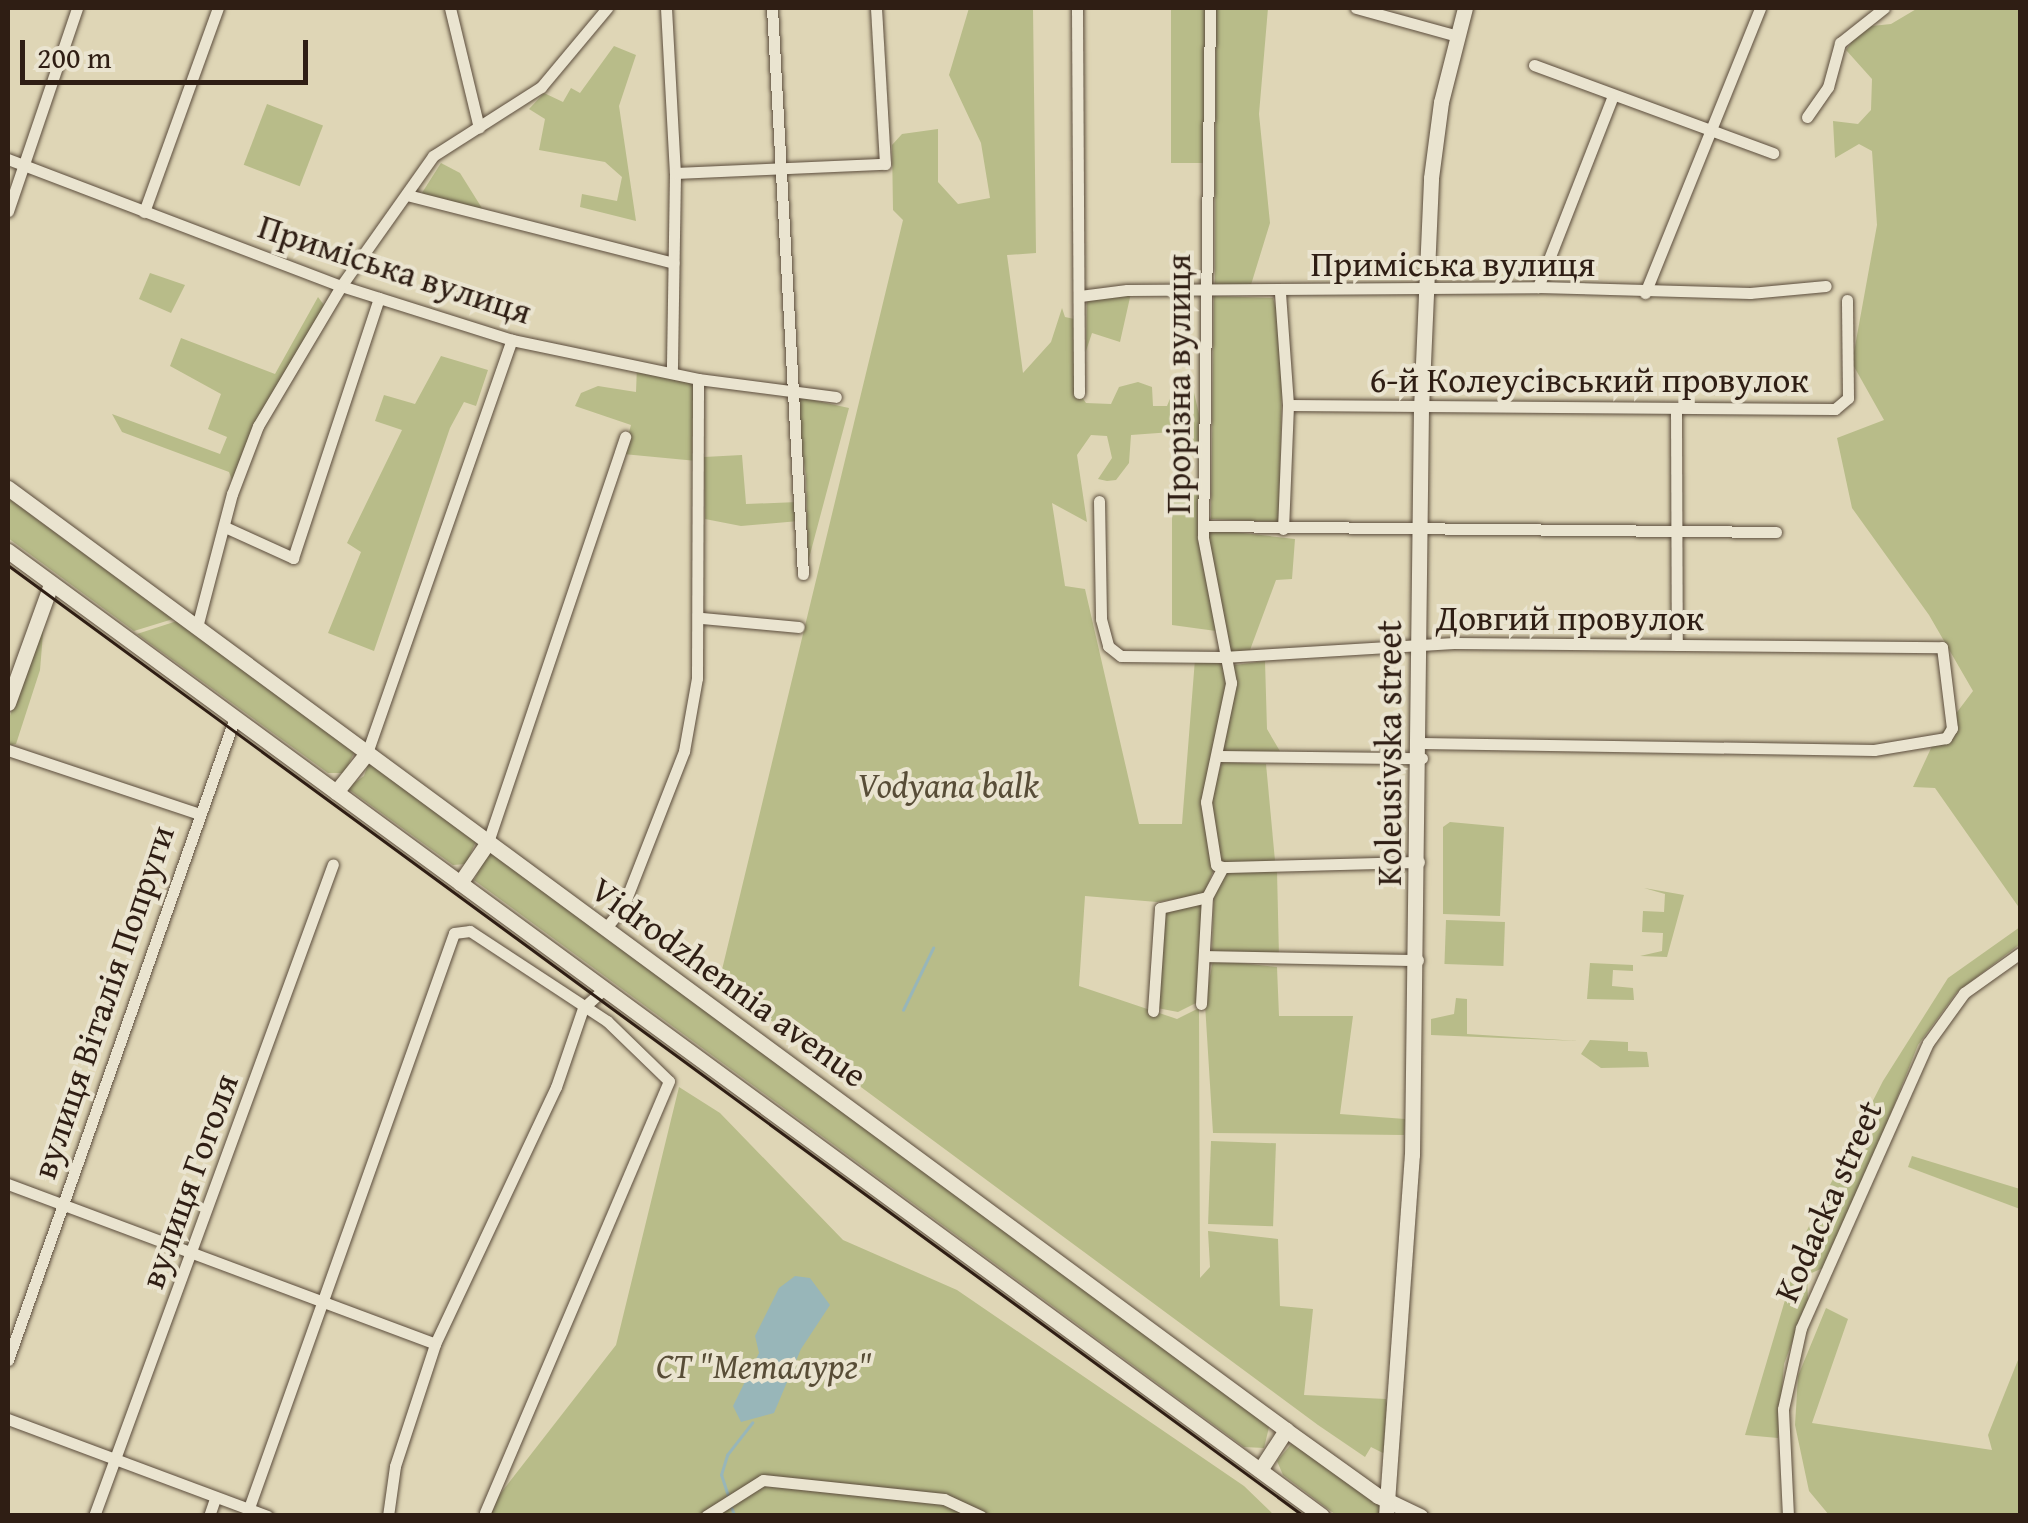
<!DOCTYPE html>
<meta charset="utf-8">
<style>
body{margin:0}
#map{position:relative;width:2028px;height:1523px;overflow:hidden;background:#dfd6b6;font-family:"Gentium Book Plus",serif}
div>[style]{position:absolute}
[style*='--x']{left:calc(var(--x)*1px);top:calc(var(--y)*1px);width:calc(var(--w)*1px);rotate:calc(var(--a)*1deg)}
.green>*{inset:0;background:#b8bc89;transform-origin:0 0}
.water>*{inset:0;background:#98b6b9}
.stream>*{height:2.5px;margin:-1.25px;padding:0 1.25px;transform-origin:1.25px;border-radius:1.25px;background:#98b6b9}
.roads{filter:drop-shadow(0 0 2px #5b4c3c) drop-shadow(0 0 2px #5b4c3c)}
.street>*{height:11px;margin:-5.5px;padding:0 5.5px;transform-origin:5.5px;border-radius:5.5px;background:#eae4d0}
.secondary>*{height:15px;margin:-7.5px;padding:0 7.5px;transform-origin:7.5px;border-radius:7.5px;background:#eae4d0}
.tram>*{height:2.5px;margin:-1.25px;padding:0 1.25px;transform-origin:1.25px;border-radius:1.25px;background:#2f1e14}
span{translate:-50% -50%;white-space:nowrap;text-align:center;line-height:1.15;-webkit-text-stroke:8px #eae4d0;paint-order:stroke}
.street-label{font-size:35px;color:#2f1e14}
.park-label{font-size:35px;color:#584d37;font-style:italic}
.frame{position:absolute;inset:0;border:10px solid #2f1e14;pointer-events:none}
.scale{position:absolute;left:20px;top:40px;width:288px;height:45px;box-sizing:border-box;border:5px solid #2f1e14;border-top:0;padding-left:12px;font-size:30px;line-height:35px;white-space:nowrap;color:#2f1e14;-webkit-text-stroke:8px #eae4d0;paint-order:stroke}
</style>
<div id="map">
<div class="green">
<i style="clip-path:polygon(969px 8px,1033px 8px,1036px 253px,1007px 255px,1023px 373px,1051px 342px,1062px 308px,1065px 317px,1079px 320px,1079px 393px,1086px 403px,1111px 404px,1119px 387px,1138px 382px,1152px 387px,1153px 406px,1167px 406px,1179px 377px,1191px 380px,1204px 435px,1204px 455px,1172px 454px,1172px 432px,1131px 435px,1129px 463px,1116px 480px,1107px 481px,1098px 479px,1112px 458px,1107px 436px,1091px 435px,1077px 455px,1087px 522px,1052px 503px,1065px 586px,1085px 589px,1139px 824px,1182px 824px,1195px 659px,1220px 660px,1229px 684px,1201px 803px,1214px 869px,1204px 894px,1157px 902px,1085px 896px,1079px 986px,1177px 1019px,1199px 1008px,1200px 1278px,1210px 1267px,1208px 1231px,1278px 1239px,1280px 1306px,1313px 1309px,1304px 1395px,1386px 1399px,1391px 1433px,1385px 1454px,1371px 1447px,1365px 1457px,1318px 1425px,719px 982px,903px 220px,893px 210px,892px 145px,902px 134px,938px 129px,938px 182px,958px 204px,990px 198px,981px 143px,949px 75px)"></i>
<i style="left:1171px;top:8px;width:38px;height:155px"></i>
<i style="clip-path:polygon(1216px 8px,1268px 8px,1259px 114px,1270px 223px,1250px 288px,1215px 290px)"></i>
<i style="clip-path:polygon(1918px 8px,2020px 8px,2020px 909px,1935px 788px,1913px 787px,1933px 744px,1973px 691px,1929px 615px,1852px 508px,1837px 438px,1884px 420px,1852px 363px,1877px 225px,1872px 151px,1859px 144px,1835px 158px,1833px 121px,1858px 124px,1871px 110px,1872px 79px,1846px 50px,1862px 27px,1891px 24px)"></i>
<i style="clip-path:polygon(614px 46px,636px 55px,619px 106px,636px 221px,580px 207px,582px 194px,617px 201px,622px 177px,605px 162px,539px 150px,545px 119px,529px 109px,544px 93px,563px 102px,571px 88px,580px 93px)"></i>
<i style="left:267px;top:104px;width:60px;height:65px;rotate:21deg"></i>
<i style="clip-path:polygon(441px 163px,460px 173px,485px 213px,420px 196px)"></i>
<i style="clip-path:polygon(150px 273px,185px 285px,171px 313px,139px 299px)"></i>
<i style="clip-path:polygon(1131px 293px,1120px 342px,1092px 333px,1086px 351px,1087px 296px)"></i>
<i style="clip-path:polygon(1214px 296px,1273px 298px,1283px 332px,1279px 522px,1211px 519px)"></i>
<i style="clip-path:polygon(318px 297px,324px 305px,233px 483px,229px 472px,122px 432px,112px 414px,220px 454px,227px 437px,208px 429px,221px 394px,170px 366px,181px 338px,275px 374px)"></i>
<i style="clip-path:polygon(441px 356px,488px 370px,476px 406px,464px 402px,450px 428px,374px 651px,328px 633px,361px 552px,347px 543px,402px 430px,375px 421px,384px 395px,415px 404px)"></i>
<i style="clip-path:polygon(637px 366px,696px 382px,697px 461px,623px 454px,631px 425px,575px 406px,581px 393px,598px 386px,636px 392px)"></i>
<i style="clip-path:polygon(794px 396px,849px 408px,808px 562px,806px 476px)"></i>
<i style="clip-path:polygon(742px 455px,746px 504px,798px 502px,799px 521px,741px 526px,705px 519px,704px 457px)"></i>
<i style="clip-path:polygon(1204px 484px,1216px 631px,1172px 625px,1172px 487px)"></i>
<i style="clip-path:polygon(8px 498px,173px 619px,134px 631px,8px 538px)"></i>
<i style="clip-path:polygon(1208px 529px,1295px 539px,1292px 579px,1276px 580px,1250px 650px,1225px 653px)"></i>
<i style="clip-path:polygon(44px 621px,40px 670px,16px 744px,8px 746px,8px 721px)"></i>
<i style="clip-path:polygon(177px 621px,349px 745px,354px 753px,344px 773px,328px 773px,137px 634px)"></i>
<i style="clip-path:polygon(1265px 661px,1267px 729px,1281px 753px,1222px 753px,1233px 682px,1228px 666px)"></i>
<i style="clip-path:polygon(369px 761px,476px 841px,466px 864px,453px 865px,347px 788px,364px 776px)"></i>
<i style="clip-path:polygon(1222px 762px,1266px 764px,1275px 861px,1219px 863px,1210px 801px)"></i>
<i style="clip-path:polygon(1450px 822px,1504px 827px,1500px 916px,1443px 914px,1443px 827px)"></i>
<i style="clip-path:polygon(490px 850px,1270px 1423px,1264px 1448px,1244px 1447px,474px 880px)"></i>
<i style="clip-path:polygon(1226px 870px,1277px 871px,1279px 957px,1212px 953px,1214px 889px)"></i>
<i style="clip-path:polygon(1644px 888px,1684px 895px,1667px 957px,1640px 956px,1662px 951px,1663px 933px,1642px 932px,1643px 911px,1664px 912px,1665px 894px)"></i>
<i style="clip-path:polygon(1205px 901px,1198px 1002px,1178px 1012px,1157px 1008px,1165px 908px)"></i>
<i style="left:1446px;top:920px;width:59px;height:44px;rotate:2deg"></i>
<i style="clip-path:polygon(2020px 927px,2020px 944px,1957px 992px,1918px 1045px,1842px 1236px,1823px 1268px,1807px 1275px,1808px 1300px,1784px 1364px,1778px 1438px,1745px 1435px,1804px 1236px,1883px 1081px,1948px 978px)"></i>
<i style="clip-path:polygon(1213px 960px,1277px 967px,1279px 1016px,1353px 1016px,1340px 1114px,1405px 1119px,1404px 1135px,1213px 1133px,1205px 1004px)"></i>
<i style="clip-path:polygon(1590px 963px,1633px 965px,1633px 971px,1613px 970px,1612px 986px,1633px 988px,1634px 1000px,1587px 999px)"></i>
<i style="clip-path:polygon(1456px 998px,1467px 999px,1467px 1034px,1578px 1041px,1431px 1035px,1431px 1019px,1454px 1014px)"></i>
<i style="clip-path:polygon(1590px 1040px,1628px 1042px,1628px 1051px,1647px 1052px,1649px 1067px,1601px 1068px,1581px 1054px)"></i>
<i style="clip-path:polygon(679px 1087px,720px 1113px,843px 1240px,957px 1290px,1244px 1486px,1274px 1515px,483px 1516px,616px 1345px)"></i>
<i style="left:1211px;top:1141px;width:65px;height:83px;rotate:2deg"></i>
<i style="clip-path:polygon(1912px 1156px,2020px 1189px,2020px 1209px,1908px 1167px)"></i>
<i style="clip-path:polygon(1826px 1308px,1848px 1319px,1812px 1423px,1992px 1450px,1988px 1435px,2020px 1355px,2020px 1515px,1829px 1515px,1809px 1491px,1795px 1425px,1798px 1376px)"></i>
<i style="clip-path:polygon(1293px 1442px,1379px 1503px,1381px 1515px,1336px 1515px,1283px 1475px,1277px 1461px)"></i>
</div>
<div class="water">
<i style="clip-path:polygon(795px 1276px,810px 1278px,830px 1305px,801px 1349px,774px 1413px,741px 1422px,733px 1406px,759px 1353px,755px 1336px,779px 1288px)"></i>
</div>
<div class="stream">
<i style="--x:903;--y:1010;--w:69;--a:-64.2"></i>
<i style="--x:729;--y:1499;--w:25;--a:-108"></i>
<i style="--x:721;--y:1475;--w:21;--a:-73"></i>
<i style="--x:727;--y:1455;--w:41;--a:-52"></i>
<i style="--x:731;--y:1506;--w:11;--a:68"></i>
</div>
<div class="roads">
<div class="street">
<i style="--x:450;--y:8;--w:123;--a:76.4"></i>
<i style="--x:666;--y:8;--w:165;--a:86.9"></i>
<i style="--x:675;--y:173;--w:196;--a:90.9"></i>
<i style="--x:772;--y:8;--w:567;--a:86.87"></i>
<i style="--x:1077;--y:8;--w:385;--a:89.7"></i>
<i style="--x:1356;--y:8;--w:106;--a:15.4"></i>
<i style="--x:1534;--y:65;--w:255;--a:20.2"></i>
<i style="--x:1807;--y:117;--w:37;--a:-55"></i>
<i style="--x:1828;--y:87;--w:46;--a:-74.7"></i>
<i style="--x:1840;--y:43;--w:56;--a:-38.5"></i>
<i style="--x:8;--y:159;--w:356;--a:20.9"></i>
<i style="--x:341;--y:286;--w:179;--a:17.5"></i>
<i style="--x:512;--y:340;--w:190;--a:11.8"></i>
<i style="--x:698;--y:379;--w:139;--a:7.4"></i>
<i style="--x:675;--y:173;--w:210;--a:-2.5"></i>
<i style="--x:885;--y:164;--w:156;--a:-93.3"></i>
<i style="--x:407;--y:195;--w:275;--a:14.3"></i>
<i style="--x:8;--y:211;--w:214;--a:-71.2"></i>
<i style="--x:144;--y:212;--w:217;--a:-70.1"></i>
<i style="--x:1538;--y:287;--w:205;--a:-68.6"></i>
<i style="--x:1280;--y:293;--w:112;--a:85.9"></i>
<i style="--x:1288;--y:405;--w:124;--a:92.3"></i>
<i style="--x:1645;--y:293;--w:307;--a:-68"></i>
<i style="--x:1080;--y:296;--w:47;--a:-7.3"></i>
<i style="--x:1127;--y:290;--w:411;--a:-0.4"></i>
<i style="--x:1538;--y:287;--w:212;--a:1.6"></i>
<i style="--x:1750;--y:293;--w:76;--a:-5.3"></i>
<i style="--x:1288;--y:405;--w:547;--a:0.42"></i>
<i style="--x:1835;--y:409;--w:17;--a:-40"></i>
<i style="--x:1848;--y:398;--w:98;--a:-90.6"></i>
<i style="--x:1676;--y:410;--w:235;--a:89.8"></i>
<i style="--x:1099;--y:501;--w:118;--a:89"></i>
<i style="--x:1101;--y:619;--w:28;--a:75"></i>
<i style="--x:1108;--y:646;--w:16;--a:38"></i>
<i style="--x:1121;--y:656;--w:102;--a:0.6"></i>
<i style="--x:1223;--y:657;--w:231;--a:-3.5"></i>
<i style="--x:1454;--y:643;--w:488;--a:0.5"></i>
<i style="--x:1942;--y:647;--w:82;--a:83"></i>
<i style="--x:1952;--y:728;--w:12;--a:121"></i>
<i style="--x:1946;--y:738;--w:73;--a:170.5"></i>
<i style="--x:1874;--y:750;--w:453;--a:-179.1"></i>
<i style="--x:1205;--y:526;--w:571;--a:0.6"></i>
<i style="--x:225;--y:527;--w:75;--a:24.5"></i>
<i style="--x:293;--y:558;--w:274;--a:-71.7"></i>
<i style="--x:702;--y:618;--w:97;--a:5.3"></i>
<i style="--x:197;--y:627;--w:138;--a:-75.3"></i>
<i style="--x:232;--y:494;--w:73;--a:-69.1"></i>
<i style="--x:258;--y:426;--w:163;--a:-59.3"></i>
<i style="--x:341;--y:286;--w:159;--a:-54.7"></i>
<i style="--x:433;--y:156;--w:128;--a:-32.6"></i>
<i style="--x:541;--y:87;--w:103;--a:-50.1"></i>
<i style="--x:8;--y:750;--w:198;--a:18.5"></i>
<i style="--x:367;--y:753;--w:438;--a:-70.7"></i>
<i style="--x:1219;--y:756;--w:203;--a:0.6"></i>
<i style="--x:488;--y:842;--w:428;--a:-71.3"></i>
<i style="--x:1223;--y:867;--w:196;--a:-1.5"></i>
<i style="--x:605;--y:929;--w:28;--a:-51"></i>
<i style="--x:623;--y:907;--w:168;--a:-68.6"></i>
<i style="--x:684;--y:751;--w:74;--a:-79.9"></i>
<i style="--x:697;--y:678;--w:299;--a:-89.8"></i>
<i style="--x:1208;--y:956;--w:210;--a:1.1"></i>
<i style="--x:1201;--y:1004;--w:107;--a:-86.8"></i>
<i style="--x:1207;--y:897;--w:34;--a:-62"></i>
<i style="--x:1223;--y:867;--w:7;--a:-164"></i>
<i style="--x:1216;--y:865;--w:64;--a:-99"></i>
<i style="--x:1206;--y:802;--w:122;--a:-78.1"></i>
<i style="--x:1231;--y:683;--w:149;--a:-100.9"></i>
<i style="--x:1203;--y:537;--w:529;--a:-89.24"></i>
<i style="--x:1153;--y:1011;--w:103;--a:-86.1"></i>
<i style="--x:1160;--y:908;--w:48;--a:-13.2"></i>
<i style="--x:8;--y:1184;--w:456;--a:20.5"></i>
<i style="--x:8;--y:1360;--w:679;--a:-70.55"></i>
<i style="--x:8;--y:1419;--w:277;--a:20.5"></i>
<i style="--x:250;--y:1505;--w:607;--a:-70.37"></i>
<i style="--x:454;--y:933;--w:16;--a:-7"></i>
<i style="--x:470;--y:931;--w:164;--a:33.3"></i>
<i style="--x:607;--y:1021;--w:86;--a:44.1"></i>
<i style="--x:669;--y:1081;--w:469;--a:113.1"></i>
<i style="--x:94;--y:1516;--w:694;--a:-69.87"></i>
<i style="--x:209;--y:1516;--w:18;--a:-71"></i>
<i style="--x:388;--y:1516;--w:50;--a:-82"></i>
<i style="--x:395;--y:1466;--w:128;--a:-71.8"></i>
<i style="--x:435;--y:1344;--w:284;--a:-64.8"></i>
<i style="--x:556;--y:1087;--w:83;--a:-71.1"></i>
<i style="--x:583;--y:1008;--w:27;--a:-42"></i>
<i style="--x:706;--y:1516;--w:67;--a:-32.3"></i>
<i style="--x:763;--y:1480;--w:182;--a:6"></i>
<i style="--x:944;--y:1499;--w:41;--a:24.7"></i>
<i style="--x:1788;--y:1516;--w:107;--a:-92.7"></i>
<i style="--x:1783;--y:1409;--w:83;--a:-77.5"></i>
<i style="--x:1801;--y:1328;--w:312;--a:-66"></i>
<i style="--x:1928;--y:1043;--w:62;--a:-54.2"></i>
<i style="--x:1964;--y:993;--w:69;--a:-35.5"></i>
</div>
<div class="secondary">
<i style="--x:8;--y:488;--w:1588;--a:36.39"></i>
<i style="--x:1286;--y:1430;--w:113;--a:35.7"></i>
<i style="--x:1378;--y:1496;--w:47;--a:25.5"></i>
<i style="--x:8;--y:551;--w:1630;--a:36.29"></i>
<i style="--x:8;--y:703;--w:127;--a:-70.1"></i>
<i style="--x:336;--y:792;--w:50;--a:-51.5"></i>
<i style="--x:460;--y:883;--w:50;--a:-55.7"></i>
<i style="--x:1260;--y:1470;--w:48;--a:-57"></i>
<i style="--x:1386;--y:1516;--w:362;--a:-85.9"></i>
<i style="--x:1412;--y:1155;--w:746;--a:-89.31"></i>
<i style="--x:1421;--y:409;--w:231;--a:-87.5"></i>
<i style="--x:1431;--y:178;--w:77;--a:-82.5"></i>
<i style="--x:1441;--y:102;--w:97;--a:-75.7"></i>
</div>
</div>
<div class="tram">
<i style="--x:8;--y:565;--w:1607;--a:36.27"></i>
</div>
<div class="street-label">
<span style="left:1453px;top:264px">Приміська вулиця</span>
<span style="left:395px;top:269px;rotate:18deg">Приміська вулиця</span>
<span style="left:1589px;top:380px">6-й Колеусівський провулок</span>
<span style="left:1178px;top:384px;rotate:-90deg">Прорізна вулиця</span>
<span style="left:1570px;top:618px">Довгий провулок</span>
<span style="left:1389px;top:753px;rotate:-90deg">Koleusivska street</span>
<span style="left:729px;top:982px;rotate:36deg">Vidrodzhennia avenue</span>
<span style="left:103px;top:1002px;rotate:-71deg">вулиця Віталія Попруги</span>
<span style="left:189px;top:1181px;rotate:-70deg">вулиця Гоголя</span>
<span style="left:1828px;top:1201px;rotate:-66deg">Kodacka street</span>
</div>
<div class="park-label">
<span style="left:948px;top:785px">Vodyana balk</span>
<span style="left:764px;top:1366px">СТ "Металург"</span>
</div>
<div class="frame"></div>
<div class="scale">200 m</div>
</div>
